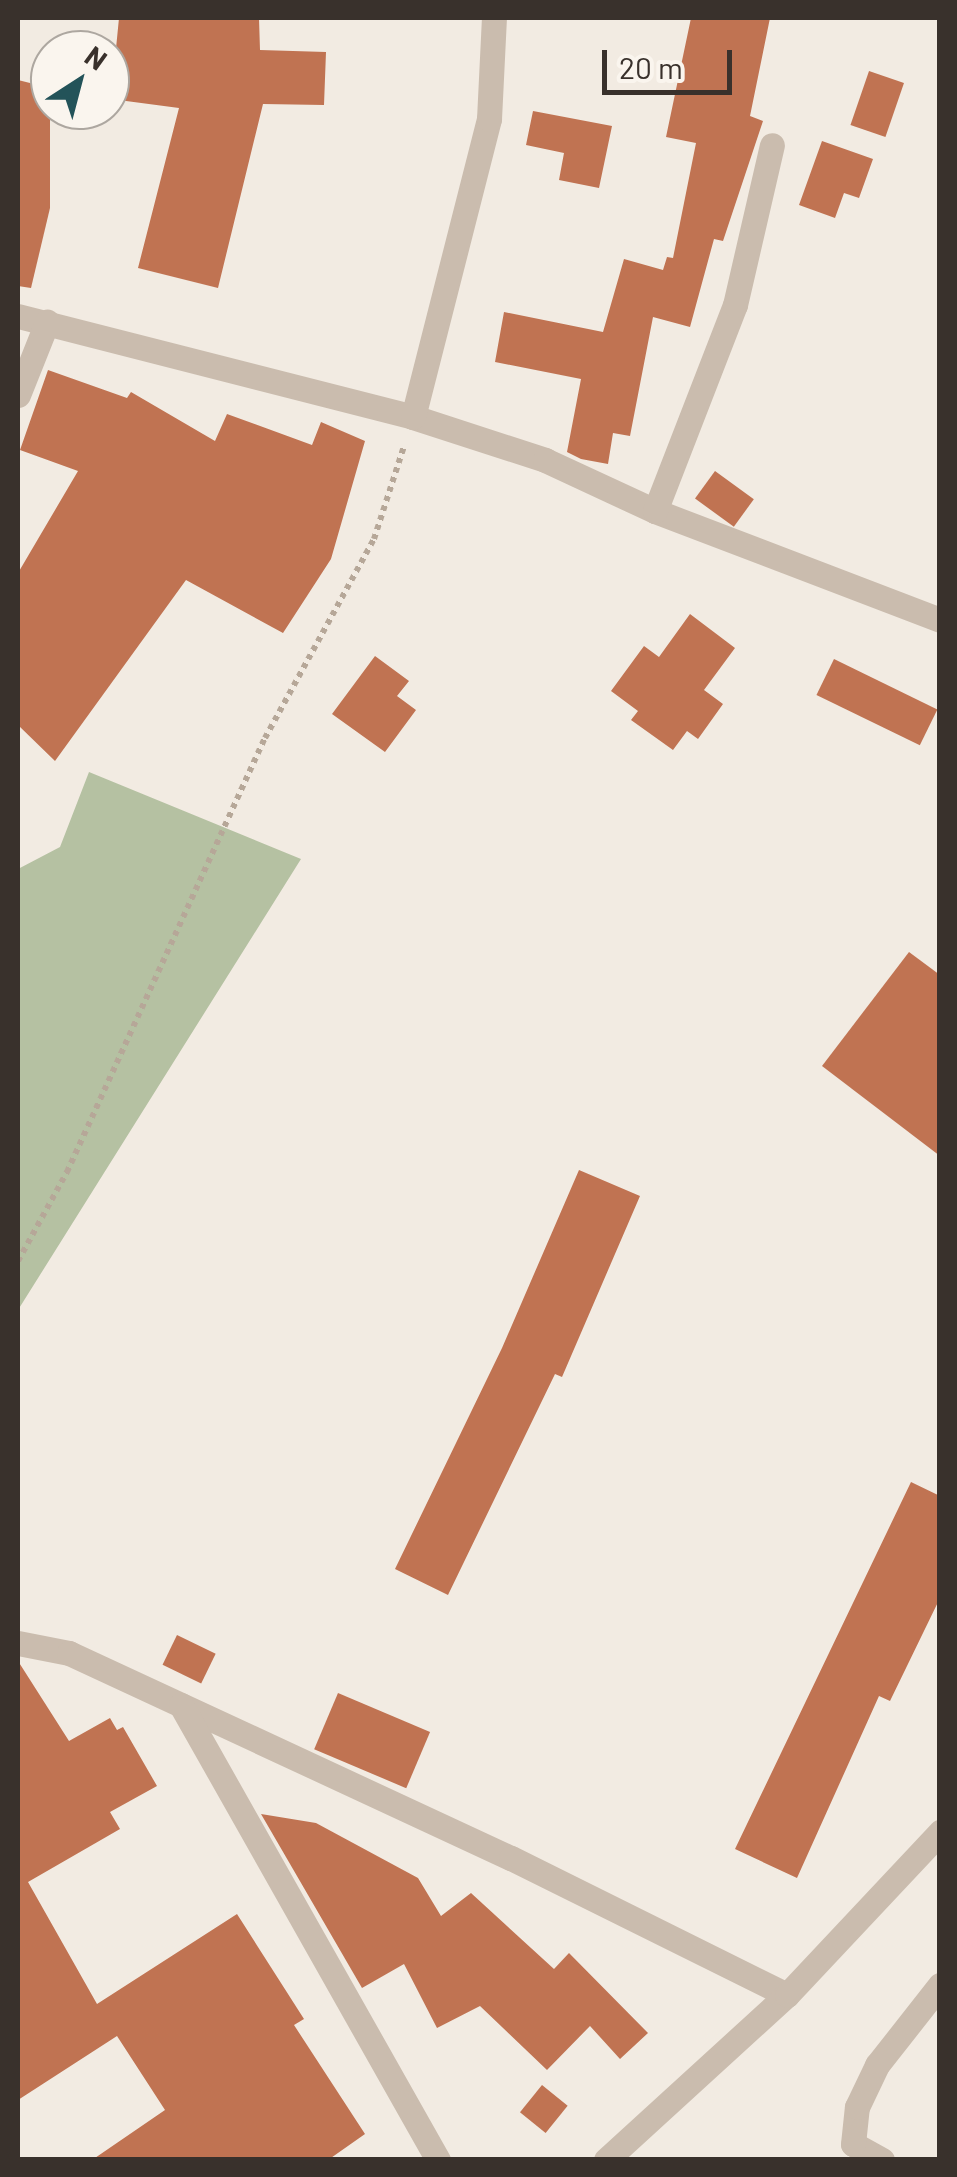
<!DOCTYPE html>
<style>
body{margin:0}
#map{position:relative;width:957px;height:2177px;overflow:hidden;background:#f2ebe2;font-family:Barlow,sans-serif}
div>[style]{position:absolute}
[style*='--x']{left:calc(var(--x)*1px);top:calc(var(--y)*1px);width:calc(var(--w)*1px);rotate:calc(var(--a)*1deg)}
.green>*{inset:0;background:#b5c1a2}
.building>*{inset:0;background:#c07352;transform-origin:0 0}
.path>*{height:6px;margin-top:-3px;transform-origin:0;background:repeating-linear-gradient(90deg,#b6a798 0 5px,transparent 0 10px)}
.minor>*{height:25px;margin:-12.5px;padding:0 12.5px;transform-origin:12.5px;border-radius:12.5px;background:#cabcae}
.tertiary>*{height:25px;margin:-12.5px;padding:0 12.5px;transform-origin:12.5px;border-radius:12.5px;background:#cabcae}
span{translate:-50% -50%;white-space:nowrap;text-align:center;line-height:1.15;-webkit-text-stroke:8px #faf5ee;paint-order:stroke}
.frame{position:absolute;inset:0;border:20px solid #39312c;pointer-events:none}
.north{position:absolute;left:30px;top:30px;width:100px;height:100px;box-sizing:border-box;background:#faf5ee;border:2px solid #ada7a0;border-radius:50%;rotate:36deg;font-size:28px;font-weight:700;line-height:40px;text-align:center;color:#39312c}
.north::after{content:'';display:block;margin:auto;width:35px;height:45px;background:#235359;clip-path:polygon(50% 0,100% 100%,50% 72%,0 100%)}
.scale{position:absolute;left:602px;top:50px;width:130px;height:45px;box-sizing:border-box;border:5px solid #39312c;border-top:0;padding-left:12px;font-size:30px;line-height:35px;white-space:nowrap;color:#39312c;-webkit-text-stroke:8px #faf5ee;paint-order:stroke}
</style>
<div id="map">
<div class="green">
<i style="clip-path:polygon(89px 772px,301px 859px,18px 1310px,18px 869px,60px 847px)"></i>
</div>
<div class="building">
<i style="clip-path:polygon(119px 18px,259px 18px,260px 50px,326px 52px,324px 105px,263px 104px,218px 288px,138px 268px,179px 108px,111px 99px)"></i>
<i style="clip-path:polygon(691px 18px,770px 18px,750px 116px,763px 121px,723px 241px,714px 239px,690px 327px,653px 317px,630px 436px,613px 433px,608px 464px,581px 459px,567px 452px,581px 379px,495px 362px,504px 312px,603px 332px,624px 259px,663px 270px,667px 257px,673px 258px,696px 143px,666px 137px)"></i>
<i style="left:869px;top:71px;width:37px;height:57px;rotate:19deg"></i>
<i style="clip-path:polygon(18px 80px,50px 88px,50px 208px,31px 288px,18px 286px)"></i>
<i style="clip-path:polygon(533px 111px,612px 126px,599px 188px,559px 180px,564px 153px,526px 145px)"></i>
<i style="clip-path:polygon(822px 141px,873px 159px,859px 198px,844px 193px,835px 218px,799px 205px)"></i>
<i style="clip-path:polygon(48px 370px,127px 398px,131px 392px,215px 441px,227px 414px,312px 445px,321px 422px,365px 441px,331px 559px,283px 633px,186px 580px,55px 761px,18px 725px,18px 573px,78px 471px,20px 450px)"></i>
<i style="left:715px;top:471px;width:48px;height:34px;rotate:36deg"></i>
<i style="clip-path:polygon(690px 614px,735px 648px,704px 690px,723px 704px,698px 739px,687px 731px,673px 750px,631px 720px,638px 711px,611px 691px,644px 646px,659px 657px)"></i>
<i style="clip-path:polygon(375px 656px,409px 681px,397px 696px,416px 710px,385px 752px,332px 714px)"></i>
<i style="left:834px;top:659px;width:115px;height:40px;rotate:26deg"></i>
<i style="clip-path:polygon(909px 952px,940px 975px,940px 1156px,822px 1066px)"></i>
<i style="clip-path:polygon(579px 1170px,640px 1196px,562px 1377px,555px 1374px,448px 1595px,395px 1569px,502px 1348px)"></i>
<i style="clip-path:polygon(911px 1482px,940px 1496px,940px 1598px,890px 1701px,879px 1696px,797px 1878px,735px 1849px)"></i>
<i style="left:177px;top:1635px;width:43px;height:33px;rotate:26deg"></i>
<i style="clip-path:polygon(18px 1661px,69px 1741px,110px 1718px,117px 1730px,123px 1727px,157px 1786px,110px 1812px,120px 1829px,28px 1882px,97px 2004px,237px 1914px,304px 2019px,294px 2025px,365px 2134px,328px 2160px,92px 2160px,165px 2110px,117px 2036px,18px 2100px)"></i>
<i style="left:338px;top:1693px;width:100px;height:61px;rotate:23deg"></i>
<i style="clip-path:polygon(261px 1814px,316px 1823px,418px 1878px,441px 1916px,471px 1893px,554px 1969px,569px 1953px,648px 2033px,620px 2059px,590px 2026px,547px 2070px,480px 2006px,437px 2028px,404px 1964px,362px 1988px)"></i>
<i style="left:542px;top:2085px;width:33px;height:35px;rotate:39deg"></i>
</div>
<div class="path">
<i style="--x:18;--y:1261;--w:102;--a:-61.2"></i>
<i style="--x:67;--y:1172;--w:477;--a:-65.5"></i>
<i style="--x:265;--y:738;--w:227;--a:-61.3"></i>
<i style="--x:374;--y:539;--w:98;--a:-72.1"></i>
</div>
<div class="minor">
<i style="--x:18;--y:316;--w:408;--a:14.3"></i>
<i style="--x:413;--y:417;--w:139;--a:18"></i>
<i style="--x:545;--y:460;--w:121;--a:24.9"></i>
<i style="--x:655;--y:511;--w:305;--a:20.9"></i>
<i style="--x:18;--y:395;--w:79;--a:-68.3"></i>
<i style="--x:413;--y:417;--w:308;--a:-75.7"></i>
<i style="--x:489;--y:119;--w:101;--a:-87.2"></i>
<i style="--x:655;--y:511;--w:221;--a:-68.8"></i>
<i style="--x:735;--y:305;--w:164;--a:-77"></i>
<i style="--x:18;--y:1643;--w:52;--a:11.1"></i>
<i style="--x:69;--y:1653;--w:487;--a:24.9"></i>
<i style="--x:511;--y:1858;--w:308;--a:26.4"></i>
<i style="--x:181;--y:1705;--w:523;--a:60.54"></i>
<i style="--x:882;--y:2160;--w:33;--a:-151"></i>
<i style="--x:853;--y:2144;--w:37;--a:-84"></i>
<i style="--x:857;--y:2107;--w:47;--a:-64.5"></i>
<i style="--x:877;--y:2065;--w:102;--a:-51.8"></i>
</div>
<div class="tertiary">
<i style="--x:606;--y:2160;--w:245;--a:-42.4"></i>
<i style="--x:787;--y:1995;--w:224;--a:-46.8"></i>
</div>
<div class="frame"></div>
<div class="north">N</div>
<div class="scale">20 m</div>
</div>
